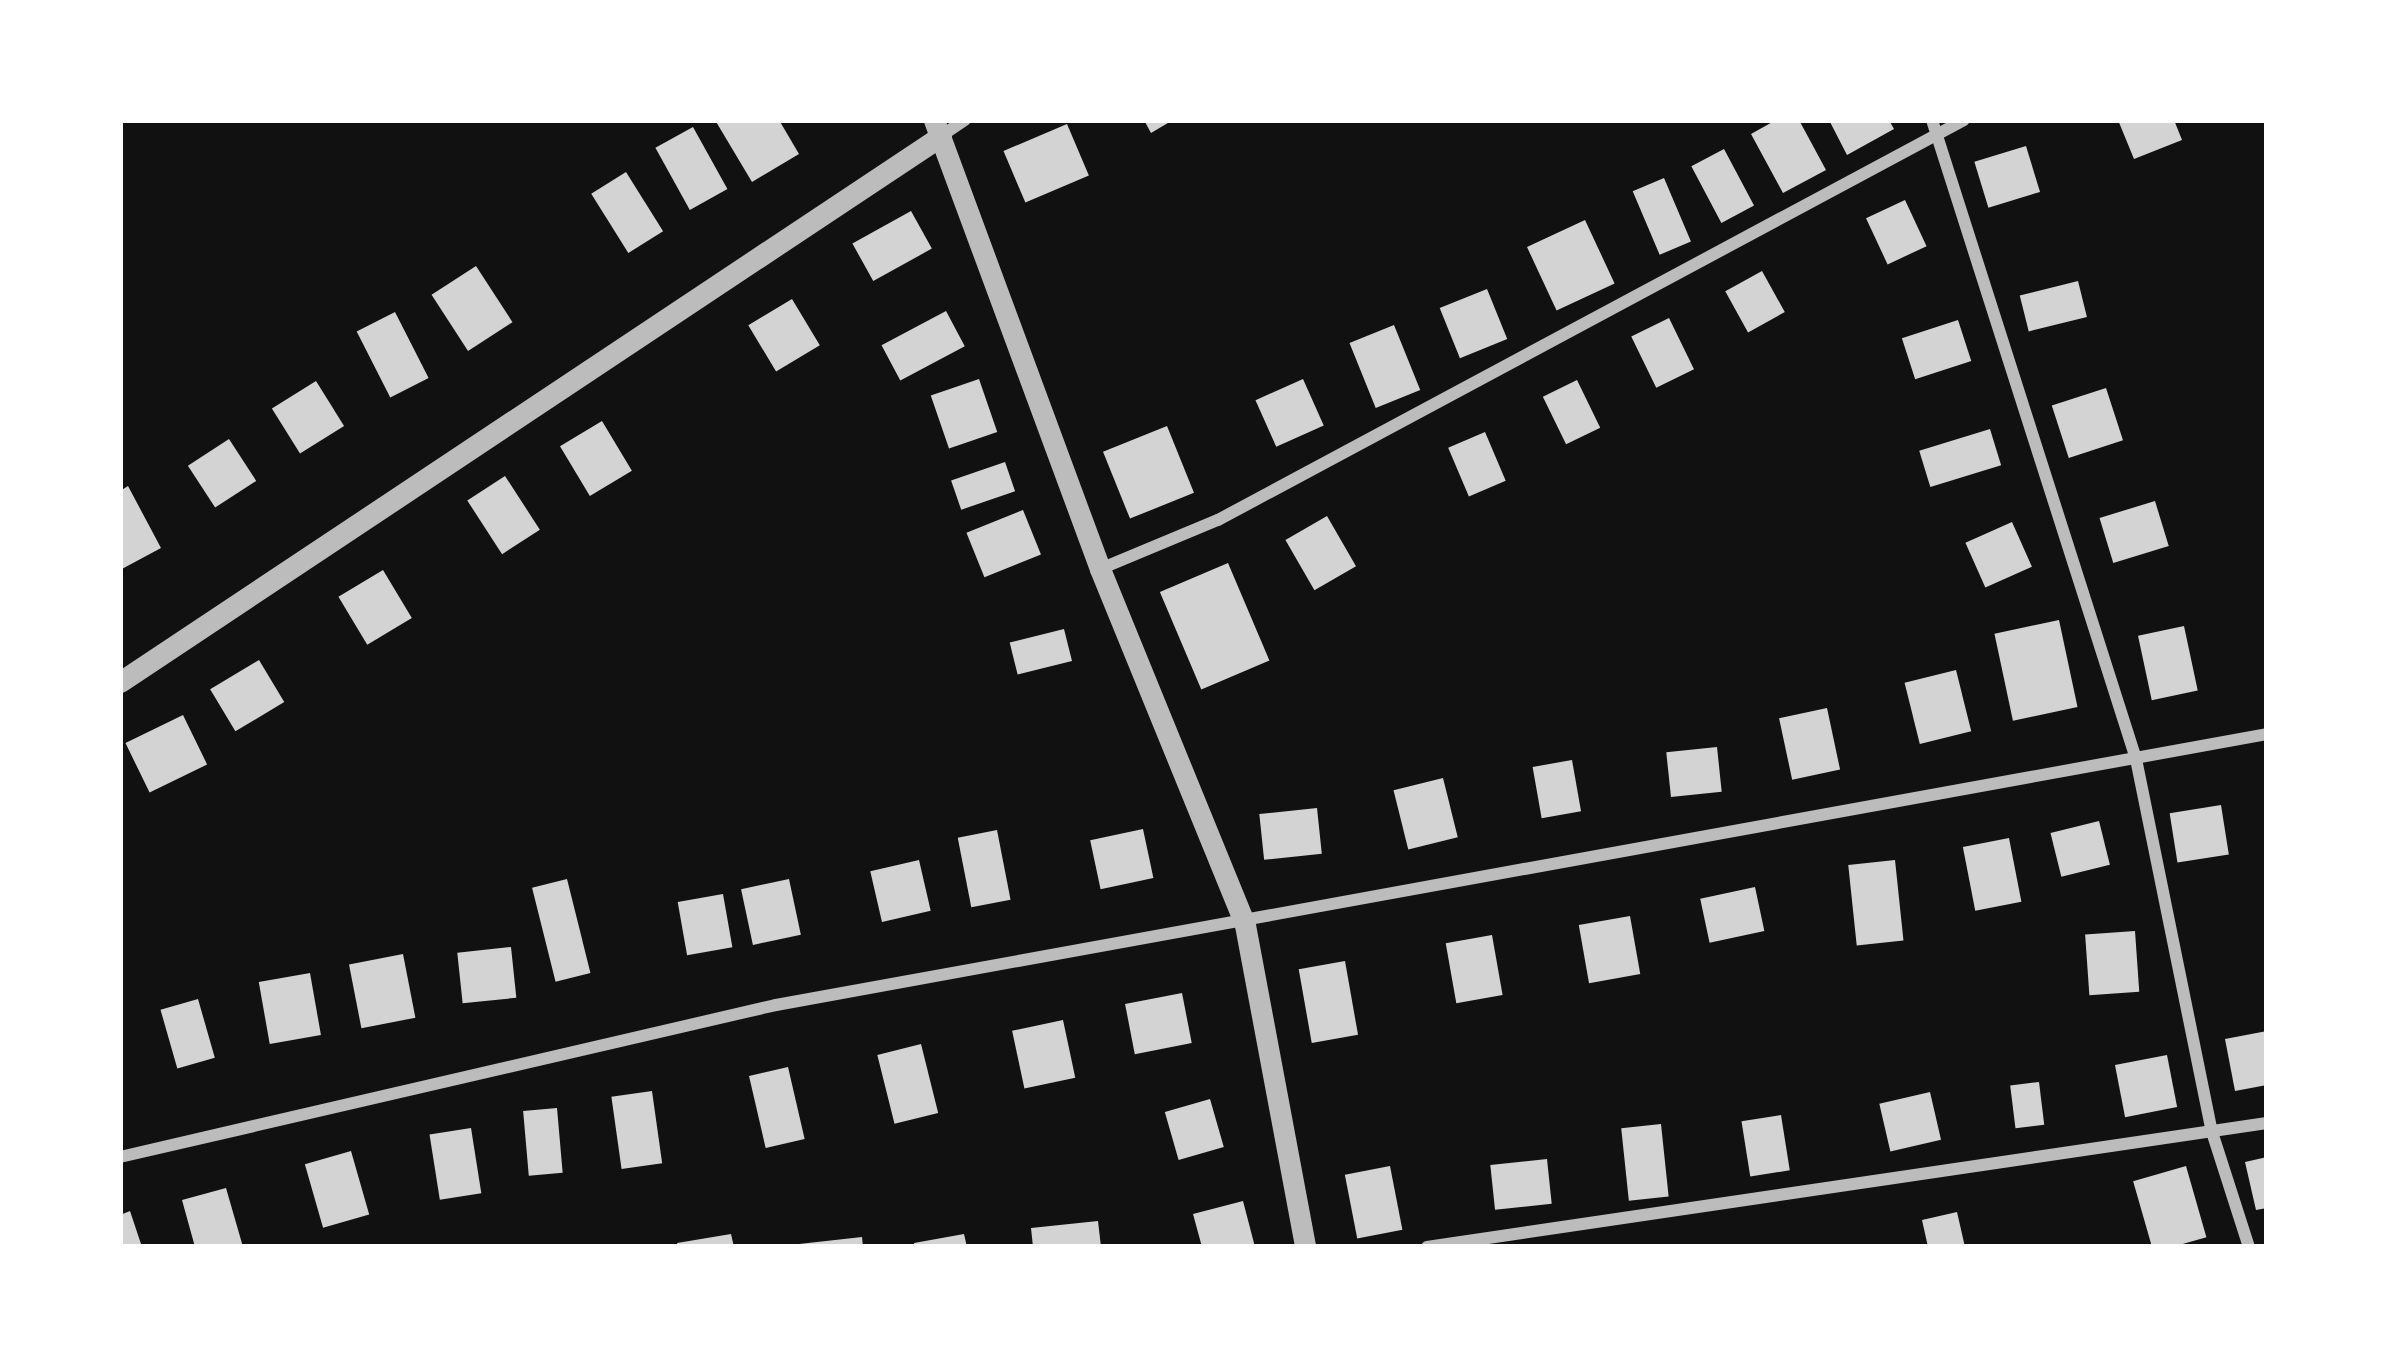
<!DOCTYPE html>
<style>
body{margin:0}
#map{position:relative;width:2387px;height:1367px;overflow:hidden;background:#111;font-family:"Sofia Sans Condensed",sans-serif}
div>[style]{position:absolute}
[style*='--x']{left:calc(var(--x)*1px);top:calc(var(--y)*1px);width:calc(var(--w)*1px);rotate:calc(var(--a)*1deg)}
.building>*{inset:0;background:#d3d3d3;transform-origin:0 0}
.minor>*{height:12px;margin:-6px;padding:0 6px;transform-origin:6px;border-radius:6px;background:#bcbcbc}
.tertiary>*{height:21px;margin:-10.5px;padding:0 10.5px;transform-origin:10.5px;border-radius:10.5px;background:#bcbcbc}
span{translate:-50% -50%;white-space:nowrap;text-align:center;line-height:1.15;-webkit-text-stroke:12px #fff;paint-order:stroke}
.frame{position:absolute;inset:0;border:123px solid #fff;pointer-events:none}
</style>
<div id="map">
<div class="building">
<i style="clip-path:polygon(715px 120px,779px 120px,799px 154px,752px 182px)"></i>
<i style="clip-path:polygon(1144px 120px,1173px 120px,1151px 133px)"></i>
<i style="clip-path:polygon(1776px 120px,1799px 120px,1826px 170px,1783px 193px,1751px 134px)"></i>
<i style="clip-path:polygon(1829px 120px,1889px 120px,1894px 129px,1847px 155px)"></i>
<i style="clip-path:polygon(2118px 120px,2174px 120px,2182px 140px,2134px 159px)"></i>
<i style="left:1067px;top:124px;width:56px;height:69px;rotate:67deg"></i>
<i style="left:693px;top:127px;width:71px;height:43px;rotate:61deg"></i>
<i style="left:2026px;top:146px;width:48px;height:54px;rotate:73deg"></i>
<i style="left:1724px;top:149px;width:64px;height:37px;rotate:62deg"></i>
<i style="left:626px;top:172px;width:70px;height:41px;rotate:58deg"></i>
<i style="left:1664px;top:178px;width:69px;height:34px;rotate:67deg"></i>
<i style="left:1905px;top:200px;width:51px;height:43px;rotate:65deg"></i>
<i style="left:911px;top:211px;width:43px;height:67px;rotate:61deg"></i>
<i style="left:1585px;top:220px;width:70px;height:64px;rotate:65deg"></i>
<i style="left:476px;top:266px;width:67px;height:53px;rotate:57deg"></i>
<i style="left:1762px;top:271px;width:47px;height:42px;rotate:61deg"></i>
<i style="left:2078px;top:281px;width:37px;height:60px;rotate:76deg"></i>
<i style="left:1487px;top:289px;width:54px;height:51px;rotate:68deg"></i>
<i style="left:792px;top:299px;width:54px;height:51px;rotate:59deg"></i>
<i style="left:946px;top:311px;width:40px;height:73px;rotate:62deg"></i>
<i style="left:395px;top:312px;width:74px;height:43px;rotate:63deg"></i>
<i style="left:1669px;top:318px;width:57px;height:42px;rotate:64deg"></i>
<i style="left:1958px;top:320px;width:43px;height:59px;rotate:72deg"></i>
<i style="left:1394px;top:325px;width:70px;height:48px;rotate:68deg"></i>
<i style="left:979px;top:379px;width:56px;height:51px;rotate:71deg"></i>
<i style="left:1303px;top:379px;width:51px;height:52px;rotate:66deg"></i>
<i style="left:1577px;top:380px;width:53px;height:38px;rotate:64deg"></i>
<i style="left:316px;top:381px;width:53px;height:52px;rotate:58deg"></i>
<i style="left:2106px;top:388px;width:55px;height:57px;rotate:72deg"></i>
<i style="left:602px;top:421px;width:58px;height:49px;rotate:59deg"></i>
<i style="left:1167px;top:426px;width:72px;height:69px;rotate:68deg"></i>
<i style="left:1990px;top:429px;width:38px;height:74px;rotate:73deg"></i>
<i style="left:1485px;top:432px;width:53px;height:40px;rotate:67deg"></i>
<i style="left:229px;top:439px;width:50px;height:49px;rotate:57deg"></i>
<i style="left:1005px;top:462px;width:31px;height:57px;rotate:71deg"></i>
<i style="left:505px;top:476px;width:64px;height:45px;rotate:57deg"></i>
<i style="clip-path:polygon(128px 486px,161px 548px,120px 570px,120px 491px)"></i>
<i style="left:2155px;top:501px;width:47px;height:58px;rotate:73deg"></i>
<i style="left:1023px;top:510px;width:48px;height:61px;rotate:68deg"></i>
<i style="left:1327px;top:516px;width:58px;height:48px;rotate:60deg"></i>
<i style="left:2012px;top:522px;width:49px;height:51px;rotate:66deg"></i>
<i style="left:1228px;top:563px;width:106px;height:74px;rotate:67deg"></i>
<i style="left:383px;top:570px;width:56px;height:52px;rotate:59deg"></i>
<i style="left:2059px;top:620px;width:89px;height:66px;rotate:78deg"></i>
<i style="left:2184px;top:626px;width:66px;height:47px;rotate:78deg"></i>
<i style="left:1064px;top:629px;width:33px;height:56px;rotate:76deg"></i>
<i style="left:259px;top:660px;width:49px;height:57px;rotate:59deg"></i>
<i style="left:1956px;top:670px;width:63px;height:53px;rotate:76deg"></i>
<i style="left:1827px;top:708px;width:63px;height:49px;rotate:78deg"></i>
<i style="left:183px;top:715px;width:55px;height:64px;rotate:64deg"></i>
<i style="left:1717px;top:747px;width:45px;height:51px;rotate:84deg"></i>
<i style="left:1572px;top:760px;width:52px;height:40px;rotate:80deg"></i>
<i style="left:1443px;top:778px;width:61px;height:51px;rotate:76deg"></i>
<i style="left:2221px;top:805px;width:50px;height:52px;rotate:81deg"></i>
<i style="left:1317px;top:808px;width:46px;height:58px;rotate:84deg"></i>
<i style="left:2099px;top:821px;width:45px;height:50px;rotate:76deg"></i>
<i style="left:1143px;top:829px;width:50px;height:54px;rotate:78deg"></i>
<i style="left:997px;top:830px;width:71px;height:40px;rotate:79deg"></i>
<i style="left:2009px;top:838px;width:65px;height:47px;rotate:79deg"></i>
<i style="left:919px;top:860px;width:52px;height:50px;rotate:77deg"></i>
<i style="left:1895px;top:860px;width:81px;height:47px;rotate:84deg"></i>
<i style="left:567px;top:879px;width:97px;height:36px;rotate:76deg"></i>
<i style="left:789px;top:879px;width:57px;height:49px;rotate:78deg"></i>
<i style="left:1755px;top:887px;width:45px;height:56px;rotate:78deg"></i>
<i style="left:723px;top:894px;width:54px;height:46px;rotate:80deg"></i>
<i style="left:1630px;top:916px;width:59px;height:52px;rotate:80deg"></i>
<i style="left:2135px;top:931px;width:61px;height:50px;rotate:86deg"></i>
<i style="left:1492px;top:935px;width:61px;height:47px;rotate:80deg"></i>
<i style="left:511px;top:947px;width:51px;height:54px;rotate:84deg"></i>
<i style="left:403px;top:954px;width:65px;height:55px;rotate:79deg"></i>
<i style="left:1345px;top:961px;width:75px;height:47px;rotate:80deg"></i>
<i style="left:310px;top:973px;width:63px;height:52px;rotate:80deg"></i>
<i style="left:1182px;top:993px;width:51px;height:58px;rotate:79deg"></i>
<i style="left:198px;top:999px;width:61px;height:39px;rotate:74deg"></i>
<i style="left:1063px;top:1020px;width:59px;height:52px;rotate:78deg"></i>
<i style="clip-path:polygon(2267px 1031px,2267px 1085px,2235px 1091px,2225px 1039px)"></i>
<i style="left:921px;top:1044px;width:71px;height:45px;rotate:76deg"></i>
<i style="left:2167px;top:1055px;width:53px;height:53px;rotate:79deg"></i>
<i style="left:788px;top:1067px;width:74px;height:40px;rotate:77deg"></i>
<i style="left:2039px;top:1082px;width:43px;height:29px;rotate:83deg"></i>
<i style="left:652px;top:1091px;width:73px;height:41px;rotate:82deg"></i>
<i style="left:1930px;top:1092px;width:49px;height:52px;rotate:77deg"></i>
<i style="left:1210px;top:1099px;width:50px;height:47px;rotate:74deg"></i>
<i style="left:557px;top:1108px;width:65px;height:34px;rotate:85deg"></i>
<i style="left:1781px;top:1115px;width:56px;height:40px;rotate:81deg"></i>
<i style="left:1661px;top:1124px;width:73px;height:40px;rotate:84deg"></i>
<i style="left:471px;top:1128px;width:66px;height:42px;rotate:81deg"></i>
<i style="left:351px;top:1151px;width:66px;height:48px;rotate:74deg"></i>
<i style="clip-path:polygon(2267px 1157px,2267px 1208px,2256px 1210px,2245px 1162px)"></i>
<i style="left:1547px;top:1159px;width:45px;height:57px;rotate:84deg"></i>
<i style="left:1390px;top:1166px;width:65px;height:46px;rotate:79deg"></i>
<i style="left:2186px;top:1166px;width:74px;height:55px;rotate:74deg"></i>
<i style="clip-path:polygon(226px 1188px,243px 1247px,195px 1247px,182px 1200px)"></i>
<i style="clip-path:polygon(1243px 1201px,1255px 1247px,1202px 1247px,1193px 1214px)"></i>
<i style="clip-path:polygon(130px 1211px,142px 1247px,120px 1247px,120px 1215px)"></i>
<i style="clip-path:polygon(1957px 1212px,1965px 1247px,1928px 1247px,1922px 1220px)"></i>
<i style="clip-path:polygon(1098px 1221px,1101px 1247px,1033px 1247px,1031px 1228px)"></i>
<i style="clip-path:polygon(731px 1234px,734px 1247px,678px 1247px,677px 1243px)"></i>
<i style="clip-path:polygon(964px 1234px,967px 1247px,915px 1247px,914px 1243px)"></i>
<i style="clip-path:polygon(862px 1237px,863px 1247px,799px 1247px,799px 1244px)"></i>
</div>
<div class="minor">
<i style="--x:1932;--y:120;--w:671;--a:72.29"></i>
<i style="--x:2136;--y:759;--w:381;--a:78.5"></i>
<i style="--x:2212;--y:1132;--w:121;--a:72.2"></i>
<i style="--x:941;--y:136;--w:29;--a:-34"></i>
<i style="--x:1100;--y:569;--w:128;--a:-22.6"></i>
<i style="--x:1218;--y:520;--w:846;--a:-28.2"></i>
<i style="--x:120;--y:1157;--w:673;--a:-13.05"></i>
<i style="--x:776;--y:1005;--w:1515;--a:-10.3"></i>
<i style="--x:1427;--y:1247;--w:849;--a:-8.4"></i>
</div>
<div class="tertiary">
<i style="--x:934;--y:120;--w:479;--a:69.7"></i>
<i style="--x:1100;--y:569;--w:384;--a:67.8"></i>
<i style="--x:1245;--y:925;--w:328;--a:79.4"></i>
<i style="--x:120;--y:682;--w:986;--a:-33.63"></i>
</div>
<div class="frame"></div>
</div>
